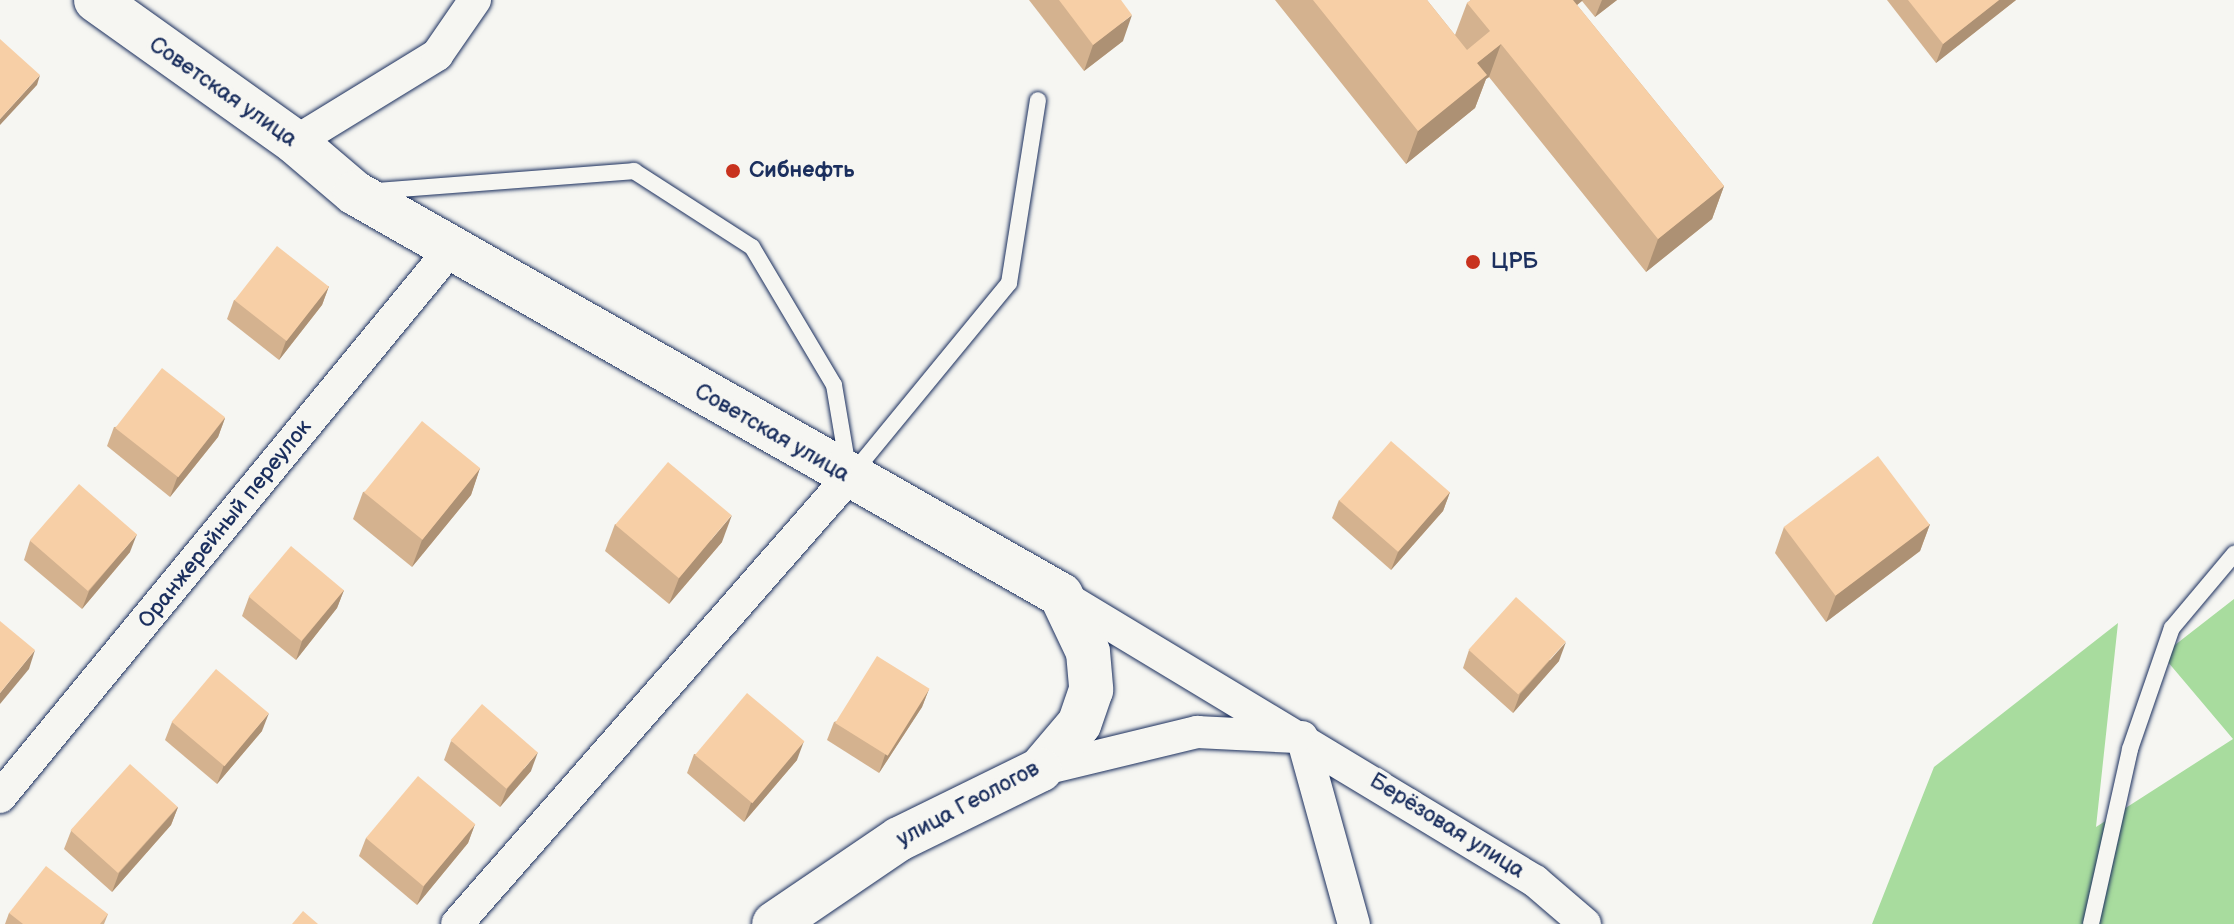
<!DOCTYPE html>
<meta charset="utf-8">
<style>
body{margin:0}
#map{position:relative;width:2234px;height:924px;overflow:hidden;background:#f6f6f2;font-family:"Balsamiq Sans",sans-serif}
div>[style]{position:absolute}
[style*='--x']{left:calc(var(--x)*1px);top:calc(var(--y)*1px);width:calc(var(--w)*1px);rotate:calc(var(--a)*1deg)}
.green>*{inset:0;background:#a8dc9e}
.roads{filter:drop-shadow(0 0 2px #1b2f5e) drop-shadow(0 0 2px #1b2f5e)}
.lane>*{height:16px;margin:-8px;padding:0 8px;transform-origin:8px;border-radius:8px;background:#f6f6f2}
.street>*{height:32px;margin:-16px;padding:0 16px;transform-origin:16px;border-radius:16px;background:#f6f6f2}
.secondary>*{height:44px;margin:-22px;padding:0 22px;transform-origin:22px;border-radius:22px;background:#f6f6f2}
.wall>*{inset:0;background:#d4b28f}
.shaded-wall>*{inset:0;background:#ad9174}
.building>*{inset:0;background:#f7cfa6;transform-origin:0 0}
.dots>*{width:22px;height:22px;translate:-50% -50%;box-sizing:border-box;border:4px solid #f6f6f2;border-radius:50%}
span{translate:-50% -50%;white-space:nowrap;text-align:center;line-height:1.15;-webkit-text-stroke:8px #f6f6f2;paint-order:stroke}
.street-label{font-size:22px;color:#1b2f5e}
.poi-label{font-size:22px;color:#1b2f5e;font-weight:700}
.left{translate:0 -50%;text-align:left}
</style>
<div id="map">
<div class="green">
<i style="clip-path:polygon(2234px 599px,2234px 924px,1872px 924px,1934px 767px,2118px 623px,2096px 827px,2233px 739px,2162px 655px)"></i>
</div>
<div class="roads">
<div class="lane">
<i style="--x:375;--y:191;--w:260;--a:-4.4"></i>
<i style="--x:634;--y:171;--w:140;--a:32.8"></i>
<i style="--x:752;--y:247;--w:161;--a:59.3"></i>
<i style="--x:834;--y:385;--w:84;--a:80.4"></i>
<i style="--x:853;--y:473;--w:246;--a:-50.6"></i>
<i style="--x:1009;--y:283;--w:185;--a:-81"></i>
<i style="--x:2091;--y:924;--w:179;--a:-77.4"></i>
<i style="--x:2130;--y:749;--w:128;--a:-70.9"></i>
<i style="--x:2172;--y:628;--w:97;--a:-50"></i>
</div>
<div class="street">
<i style="--x:295;--y:142;--w:167;--a:-31.5"></i>
<i style="--x:437;--y:55;--w:67;--a:-55.4"></i>
<i style="--x:1061;--y:595;--w:554;--a:31.11"></i>
<i style="--x:1535;--y:881;--w:66;--a:40.7"></i>
<i style="--x:1302;--y:737;--w:194;--a:74.5"></i>
<i style="--x:1040;--y:770;--w:162;--a:-13.6"></i>
<i style="--x:1197;--y:732;--w:100;--a:2.9"></i>
<i style="--x:0;--y:797;--w:708;--a:-50.56"></i>
<i style="--x:457;--y:924;--w:595;--a:-48.75"></i>
</div>
<div class="secondary">
<i style="--x:96;--y:0;--w:244;--a:35.5"></i>
<i style="--x:295;--y:142;--w:79;--a:40.4"></i>
<i style="--x:355;--y:193;--w:812;--a:29.66"></i>
<i style="--x:1061;--y:595;--w:63;--a:64.7"></i>
<i style="--x:1088;--y:652;--w:38;--a:85"></i>
<i style="--x:1091;--y:690;--w:36;--a:109"></i>
<i style="--x:1079;--y:724;--w:60;--a:130.3"></i>
<i style="--x:1040;--y:770;--w:157;--a:153.9"></i>
<i style="--x:899;--y:839;--w:151;--a:145.8"></i>
</div>
</div>
<div class="wall">
<i style="clip-path:polygon(1029px 0,1121px 0,1123px 41px,1084px 71px)"></i>
<i style="clip-path:polygon(1275px 0,1427px 0,1455px 35px,1467px 3px,1471px 0,1617px 0,1595px 17px,1582px 1px,1577px 5px,1724px 186px,1712px 219px,1646px 272px,1489px 77px,1486px 79px,1475px 108px,1406px 164px)"></i>
<i style="clip-path:polygon(1887px 0,2016px 0,1936px 63px)"></i>
<i style="clip-path:polygon(329px 286px,322px 305px,279px 360px,227px 319px,234px 300px)"></i>
<i style="clip-path:polygon(225px 418px,218px 437px,170px 497px,107px 446px,114px 427px)"></i>
<i style="clip-path:polygon(480px 468px,471px 495px,412px 567px,353px 519px,363px 492px)"></i>
<i style="clip-path:polygon(1450px 492px,1443px 511px,1391px 570px,1332px 518px,1339px 500px)"></i>
<i style="clip-path:polygon(615px 524px,722px 542px,669px 604px,605px 551px)"></i>
<i style="clip-path:polygon(1930px 524px,1920px 551px,1826px 622px,1775px 553px,1784px 527px)"></i>
<i style="clip-path:polygon(30px 541px,130px 552px,82px 609px,24px 560px)"></i>
<i style="clip-path:polygon(344px 590px,337px 608px,296px 660px,242px 616px,249px 597px)"></i>
<i style="clip-path:polygon(1469px 650px,1559px 661px,1513px 713px,1463px 668px)"></i>
<i style="clip-path:polygon(929px 689px,922px 707px,879px 773px,827px 740px,834px 722px)"></i>
<i style="clip-path:polygon(172px 722px,262px 731px,217px 784px,165px 740px)"></i>
<i style="clip-path:polygon(451px 741px,531px 771px,500px 807px,444px 760px)"></i>
<i style="clip-path:polygon(694px 754px,797px 760px,744px 822px,687px 773px)"></i>
<i style="clip-path:polygon(178px 807px,171px 825px,112px 892px,64px 849px,71px 831px)"></i>
<i style="clip-path:polygon(475px 824px,468px 843px,417px 905px,359px 856px,366px 838px)"></i>
<i style="clip-path:polygon(9px 913px,108px 914px,104px 924px,5px 924px)"></i>
</div>
<div class="shaded-wall">
<i style="clip-path:polygon(1562px 0,1583px 0,1554px 24px)"></i>
<i style="clip-path:polygon(1602px 0,1617px 0,1595px 17px)"></i>
<i style="clip-path:polygon(1999px 0,2016px 0,1936px 63px,1943px 44px)"></i>
<i style="clip-path:polygon(1132px 15px,1123px 41px,1084px 71px,1093px 45px)"></i>
<i style="clip-path:polygon(1501px 44px,1489px 77px,1486px 79px,1475px 108px,1406px 164px,1418px 131px,1477px 63px)"></i>
<i style="clip-path:polygon(40px 75px,37px 85px,0 125px,0 119px)"></i>
<i style="clip-path:polygon(1724px 186px,1712px 219px,1646px 272px,1658px 239px)"></i>
<i style="clip-path:polygon(329px 286px,322px 305px,279px 360px,286px 341px)"></i>
<i style="clip-path:polygon(225px 418px,218px 437px,170px 497px,177px 478px)"></i>
<i style="clip-path:polygon(480px 468px,471px 495px,412px 567px,422px 540px)"></i>
<i style="clip-path:polygon(1450px 492px,1443px 511px,1391px 570px,1398px 552px)"></i>
<i style="clip-path:polygon(732px 515px,722px 542px,669px 604px,679px 578px)"></i>
<i style="clip-path:polygon(1930px 524px,1920px 551px,1826px 622px,1836px 595px)"></i>
<i style="clip-path:polygon(137px 534px,130px 552px,82px 609px,89px 591px)"></i>
<i style="clip-path:polygon(344px 590px,337px 608px,296px 660px,302px 641px)"></i>
<i style="clip-path:polygon(1566px 642px,1559px 661px,1513px 713px,1520px 694px)"></i>
<i style="clip-path:polygon(35px 650px,29px 669px,0 704px,0 693px)"></i>
<i style="clip-path:polygon(929px 689px,922px 707px,879px 773px,885px 755px)"></i>
<i style="clip-path:polygon(269px 713px,262px 731px,217px 784px,224px 765px)"></i>
<i style="clip-path:polygon(804px 741px,797px 760px,744px 822px,751px 803px)"></i>
<i style="clip-path:polygon(538px 752px,531px 771px,500px 807px,507px 789px)"></i>
<i style="clip-path:polygon(178px 807px,171px 825px,112px 892px,119px 873px)"></i>
<i style="clip-path:polygon(475px 824px,468px 843px,417px 905px,424px 886px)"></i>
</div>
<div class="building">
<i style="clip-path:polygon(1059px 0,1121px 0,1132px 15px,1093px 45px)"></i>
<i style="clip-path:polygon(1313px 0,1427px 0,1467px 50px,1490px 31px,1467px 3px,1471px 0,1573px 0,1724px 186px,1658px 239px,1501px 44px,1477px 63px,1487px 75px,1418px 131px)"></i>
<i style="clip-path:polygon(1908px 0,1999px 0,1943px 44px)"></i>
<i style="clip-path:polygon(0 39px,40px 75px,0 119px)"></i>
<i style="left:277px;top:246px;width:66px;height:69px;rotate:38deg"></i>
<i style="left:162px;top:368px;width:80px;height:76px;rotate:38deg"></i>
<i style="left:422px;top:421px;width:75px;height:92px;rotate:39deg"></i>
<i style="left:1391px;top:441px;width:78px;height:79px;rotate:41deg"></i>
<i style="left:1878px;top:456px;width:86px;height:118px;rotate:53deg"></i>
<i style="left:668px;top:462px;width:83px;height:82px;rotate:40deg"></i>
<i style="left:79px;top:484px;width:77px;height:75px;rotate:41deg"></i>
<i style="left:291px;top:546px;width:69px;height:66px;rotate:40deg"></i>
<i style="left:1516px;top:597px;width:67px;height:71px;rotate:42deg"></i>
<i style="clip-path:polygon(0 621px,35px 650px,0 693px)"></i>
<i style="left:877px;top:656px;width:62px;height:79px;rotate:32deg"></i>
<i style="left:216px;top:669px;width:69px;height:69px;rotate:40deg"></i>
<i style="left:747px;top:693px;width:75px;height:81px;rotate:40deg"></i>
<i style="left:482px;top:704px;width:74px;height:48px;rotate:41deg"></i>
<i style="left:130px;top:764px;width:64px;height:89px;rotate:42deg"></i>
<i style="left:418px;top:776px;width:75px;height:81px;rotate:40deg"></i>
<i style="clip-path:polygon(46px 866px,108px 914px,100px 924px,23px 924px,9px 913px)"></i>
<i style="clip-path:polygon(303px 911px,318px 924px,292px 924px)"></i>
</div>
<div class="dots">
<i style="left:733px;top:171px;background:#c8321e"></i>
<i style="left:1473px;top:262px;background:#c8321e"></i>
</div>
<div class="street-label">
<span style="left:223px;top:92px;rotate:35deg">Советская улица</span>
<span style="left:772px;top:433px;rotate:30deg">Советская улица</span>
<span style="left:225px;top:524px;rotate:-51deg">Оранжерейный переулок</span>
<span style="left:968px;top:804px;rotate:-28deg">улица Геологов</span>
<span style="left:1447px;top:826px;rotate:32deg">Берёзовая улица</span>
</div>
<div class="poi-label">
<span class="left" style="left:749px;top:171px">Сибнефть</span>
<span class="left" style="left:1491px;top:262px">ЦРБ</span>
</div>
</div>
